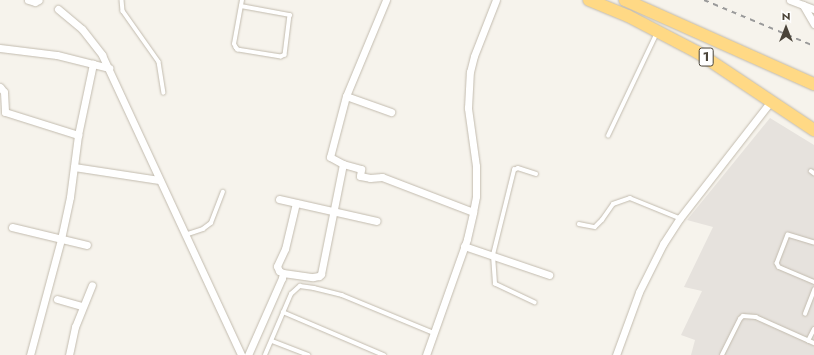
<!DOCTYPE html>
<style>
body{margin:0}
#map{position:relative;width:814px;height:355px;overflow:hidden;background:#f6f3ec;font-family:Jost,sans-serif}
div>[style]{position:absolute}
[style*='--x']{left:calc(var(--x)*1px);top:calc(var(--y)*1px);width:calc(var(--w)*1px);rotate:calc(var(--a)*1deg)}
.industrial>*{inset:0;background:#e6e2dd}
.roads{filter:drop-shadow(0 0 1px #c2bbae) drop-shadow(0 0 1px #c2bbae)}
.service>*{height:3.5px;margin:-1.75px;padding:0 1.75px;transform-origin:1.75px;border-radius:1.75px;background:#fff}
.minor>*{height:7px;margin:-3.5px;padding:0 3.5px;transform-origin:3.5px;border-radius:3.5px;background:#fff}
.trunk>*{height:12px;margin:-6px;padding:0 6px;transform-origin:6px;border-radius:6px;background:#ffd985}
.rail>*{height:2px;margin-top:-1px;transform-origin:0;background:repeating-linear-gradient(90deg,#9a9a9a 0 5px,transparent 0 10px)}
span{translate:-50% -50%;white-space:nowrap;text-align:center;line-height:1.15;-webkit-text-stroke:3.5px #fff;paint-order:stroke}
.shield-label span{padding:1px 3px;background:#fff;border:1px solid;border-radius:3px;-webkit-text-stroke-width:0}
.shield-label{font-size:13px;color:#4b4439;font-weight:700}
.north{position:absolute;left:766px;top:8px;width:40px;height:40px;-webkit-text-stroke:3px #fff;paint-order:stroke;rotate:0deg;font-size:11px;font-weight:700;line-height:16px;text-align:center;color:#4b4439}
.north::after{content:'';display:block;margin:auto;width:14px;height:18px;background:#4b4439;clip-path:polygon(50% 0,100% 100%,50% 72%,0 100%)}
</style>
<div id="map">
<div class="industrial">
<i style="clip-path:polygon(770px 118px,814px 145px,814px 355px,691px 355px,695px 340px,681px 335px,702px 291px,684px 287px,713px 227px,687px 220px)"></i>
</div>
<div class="roads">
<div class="service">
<i style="--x:122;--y:0;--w:11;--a:85"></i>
<i style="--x:123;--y:11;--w:62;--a:54.8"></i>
<i style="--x:159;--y:62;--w:31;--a:81"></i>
<i style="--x:241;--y:6;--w:50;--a:10.4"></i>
<i style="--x:290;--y:15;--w:40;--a:97.1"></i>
<i style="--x:285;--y:55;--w:4;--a:153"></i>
<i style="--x:281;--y:57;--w:44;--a:-170.8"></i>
<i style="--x:238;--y:50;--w:3;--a:-135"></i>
<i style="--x:236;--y:48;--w:4;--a:-117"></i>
<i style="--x:234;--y:44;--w:45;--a:-79.7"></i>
<i style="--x:608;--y:136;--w:114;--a:-64.6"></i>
<i style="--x:811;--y:171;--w:4;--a:34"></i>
<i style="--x:579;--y:224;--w:16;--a:11"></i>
<i style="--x:595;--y:227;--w:10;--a:-45"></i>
<i style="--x:602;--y:220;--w:19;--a:-55"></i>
<i style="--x:613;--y:204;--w:18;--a:-19"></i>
<i style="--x:630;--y:198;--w:53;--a:22.2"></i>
<i style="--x:185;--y:235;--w:19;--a:-18"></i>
<i style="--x:203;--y:229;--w:10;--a:-37"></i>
<i style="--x:211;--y:223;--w:33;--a:-69"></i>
<i style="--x:814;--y:243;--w:27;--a:-163"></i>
<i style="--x:788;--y:235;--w:30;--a:111"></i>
<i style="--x:777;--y:263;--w:4;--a:63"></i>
<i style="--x:779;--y:267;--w:38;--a:23"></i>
<i style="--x:535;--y:303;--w:44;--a:-154.6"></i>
<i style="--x:495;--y:284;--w:29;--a:-94"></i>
<i style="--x:493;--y:255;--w:88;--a:-76.1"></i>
<i style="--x:514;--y:170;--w:4;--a:-27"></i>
<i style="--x:518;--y:168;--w:19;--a:18"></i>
<i style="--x:283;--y:312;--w:110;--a:23.1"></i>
<i style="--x:805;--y:314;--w:26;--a:-69"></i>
<i style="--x:272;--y:341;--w:39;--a:21"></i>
<i style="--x:808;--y:341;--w:13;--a:-63"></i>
<i style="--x:265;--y:355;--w:66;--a:-66.9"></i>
<i style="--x:291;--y:294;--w:12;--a:-42"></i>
<i style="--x:300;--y:286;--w:14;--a:8"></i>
<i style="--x:314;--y:288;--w:29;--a:14"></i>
<i style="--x:342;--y:295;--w:100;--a:22.4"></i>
<i style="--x:722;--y:355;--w:40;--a:-63.4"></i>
<i style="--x:740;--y:319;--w:4;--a:-45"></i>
<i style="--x:743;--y:316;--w:13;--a:4"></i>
<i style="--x:756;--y:317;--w:64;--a:24.1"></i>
</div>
<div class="minor">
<i style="--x:28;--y:0;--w:7;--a:16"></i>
<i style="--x:35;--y:2;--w:4;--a:-27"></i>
<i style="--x:386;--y:0;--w:104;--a:112.6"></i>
<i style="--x:346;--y:96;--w:63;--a:104.7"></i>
<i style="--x:330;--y:157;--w:15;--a:28"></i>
<i style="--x:343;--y:164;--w:19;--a:16"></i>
<i style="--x:361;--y:169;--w:7;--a:98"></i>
<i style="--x:360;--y:176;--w:10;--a:11"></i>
<i style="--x:370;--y:178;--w:12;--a:-5"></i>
<i style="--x:382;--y:177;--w:97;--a:21"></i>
<i style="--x:790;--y:0;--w:26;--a:21"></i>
<i style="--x:803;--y:5;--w:22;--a:60"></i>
<i style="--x:58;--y:9;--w:31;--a:40"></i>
<i style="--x:82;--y:29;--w:33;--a:52"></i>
<i style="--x:102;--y:55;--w:331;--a:65.1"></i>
<i style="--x:0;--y:48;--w:57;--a:7"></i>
<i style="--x:57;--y:55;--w:54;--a:14"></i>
<i style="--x:0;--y:87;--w:6;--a:51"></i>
<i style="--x:4;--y:92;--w:20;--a:87"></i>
<i style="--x:5;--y:112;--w:77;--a:17.5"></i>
<i style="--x:346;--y:96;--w:48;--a:19.6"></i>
<i style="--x:74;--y:167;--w:86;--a:8.7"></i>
<i style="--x:279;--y:199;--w:100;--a:12.7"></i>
<i style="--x:12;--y:227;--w:77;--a:13.5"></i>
<i style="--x:464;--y:246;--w:90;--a:18.8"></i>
<i style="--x:283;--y:273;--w:30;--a:8"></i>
<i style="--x:313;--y:277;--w:6;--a:-9"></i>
<i style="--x:319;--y:276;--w:3;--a:-45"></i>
<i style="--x:321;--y:274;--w:112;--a:-78.7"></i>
<i style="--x:57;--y:299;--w:26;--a:16"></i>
<i style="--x:30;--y:355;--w:120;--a:-75"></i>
<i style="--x:61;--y:239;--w:43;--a:-77.9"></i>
<i style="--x:70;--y:197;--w:63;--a:-82.6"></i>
<i style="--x:78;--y:135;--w:73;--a:-78.1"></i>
<i style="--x:69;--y:355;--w:29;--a:-78"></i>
<i style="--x:75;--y:327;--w:45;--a:-68"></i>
<i style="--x:248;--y:355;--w:84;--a:-66.2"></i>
<i style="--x:282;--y:278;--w:5;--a:-79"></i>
<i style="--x:283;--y:273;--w:4;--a:-153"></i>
<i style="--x:279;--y:271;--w:5;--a:-112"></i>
<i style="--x:277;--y:266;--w:19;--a:-65"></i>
<i style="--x:285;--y:249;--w:47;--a:-76.6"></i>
<i style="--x:426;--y:355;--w:123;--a:-70.5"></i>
<i style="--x:467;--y:239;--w:28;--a:-77"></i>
<i style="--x:473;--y:212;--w:16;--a:-79"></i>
<i style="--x:476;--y:196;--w:30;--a:-90"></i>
<i style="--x:476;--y:166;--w:59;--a:-97.9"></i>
<i style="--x:468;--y:108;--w:36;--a:-87"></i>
<i style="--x:470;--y:72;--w:16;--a:-76"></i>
<i style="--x:474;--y:56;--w:60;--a:-68.6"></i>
<i style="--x:616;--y:355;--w:67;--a:-69.9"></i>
<i style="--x:639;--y:292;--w:54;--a:-63.4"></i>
<i style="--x:663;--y:244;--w:31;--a:-57"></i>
<i style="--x:680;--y:218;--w:148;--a:-52.1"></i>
</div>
<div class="trunk">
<i style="--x:589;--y:0;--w:42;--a:22.3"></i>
<i style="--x:628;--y:16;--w:78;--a:27.6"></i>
<i style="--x:697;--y:52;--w:141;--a:33.7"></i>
<i style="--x:625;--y:0;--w:207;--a:24"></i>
</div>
</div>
<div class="rail">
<i style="--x:704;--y:0;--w:119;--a:22.7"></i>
</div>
<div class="shield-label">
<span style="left:706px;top:57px">1</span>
</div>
<div class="north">N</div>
</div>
